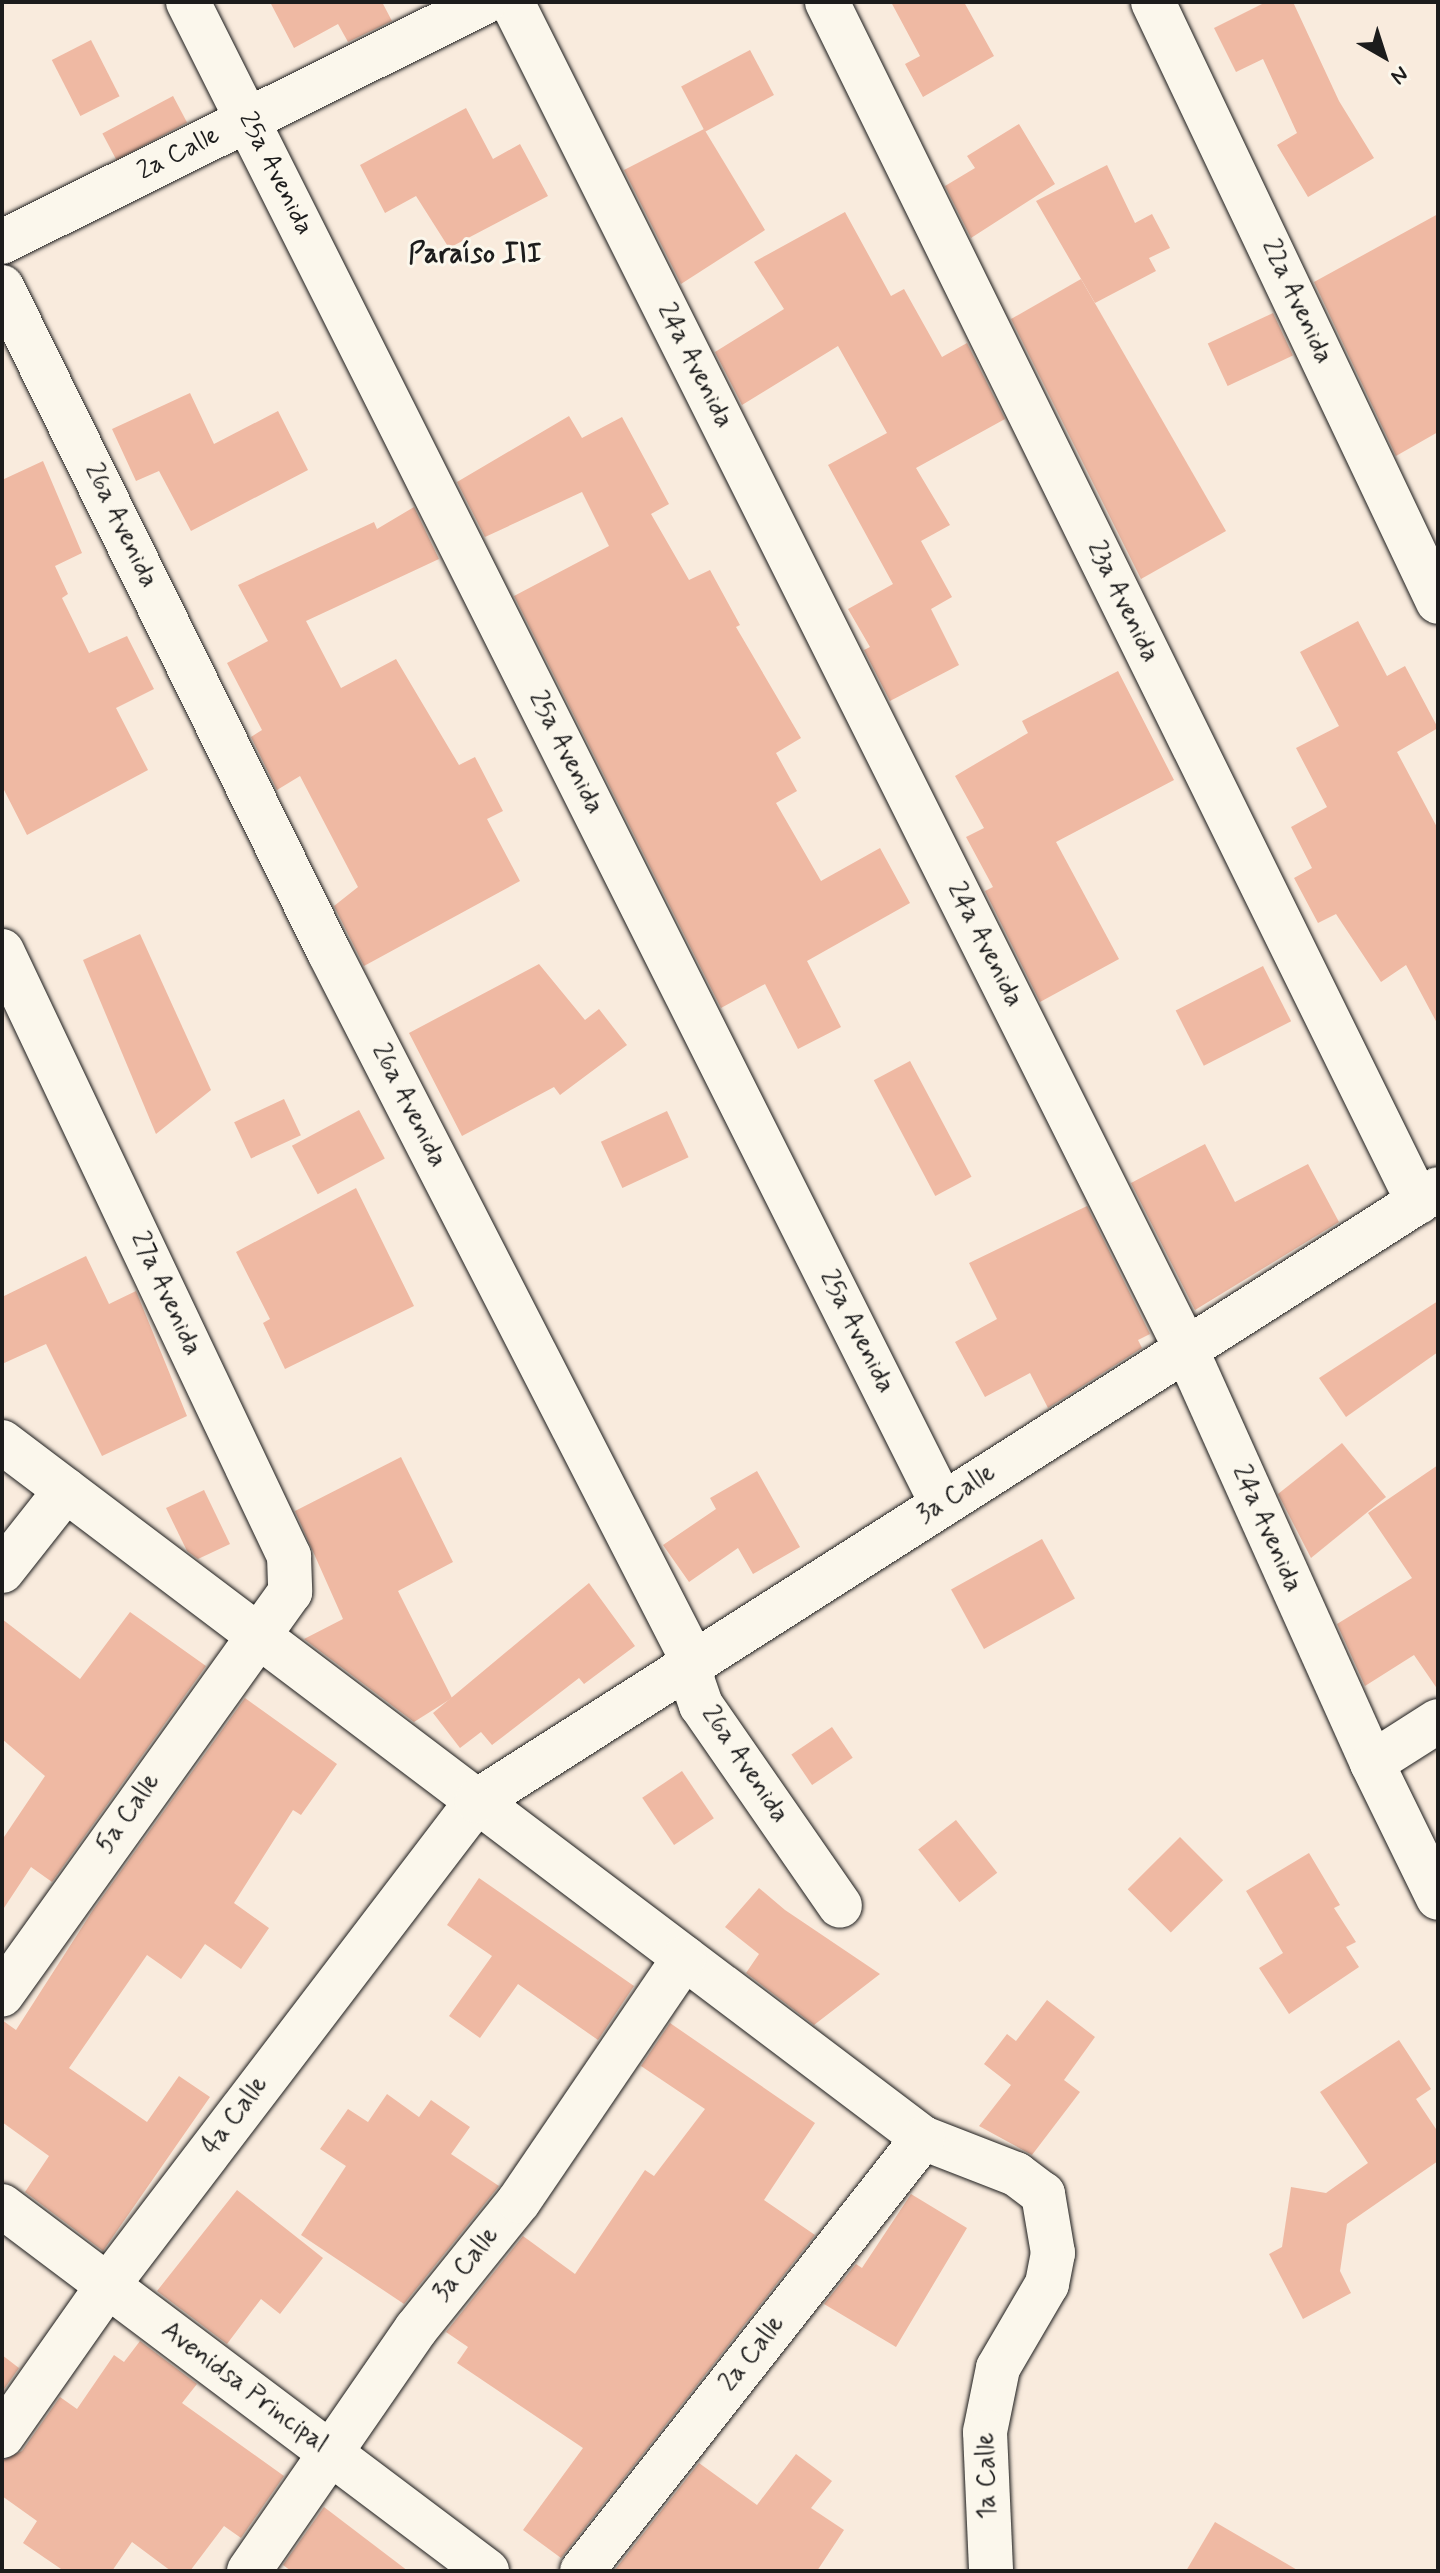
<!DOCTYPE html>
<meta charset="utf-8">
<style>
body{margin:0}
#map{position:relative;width:1440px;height:2573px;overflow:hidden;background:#f9ebdd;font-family:Mynerve,sans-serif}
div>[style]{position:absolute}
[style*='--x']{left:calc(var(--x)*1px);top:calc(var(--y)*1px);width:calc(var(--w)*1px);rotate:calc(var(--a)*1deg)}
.building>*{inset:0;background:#efb9a3;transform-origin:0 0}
.roads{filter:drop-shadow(0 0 2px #1c1c1c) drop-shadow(0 0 2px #1c1c1c)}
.minor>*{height:44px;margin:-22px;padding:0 22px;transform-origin:22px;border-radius:22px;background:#fbf7ec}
span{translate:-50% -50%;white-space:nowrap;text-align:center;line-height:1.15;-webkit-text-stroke:6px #fbf7ec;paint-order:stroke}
.street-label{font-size:26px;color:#1c1c1c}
.neighbourhood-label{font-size:28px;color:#1c1c1c;font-weight:700}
.frame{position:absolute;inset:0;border:4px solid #1c1c1c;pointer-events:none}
.north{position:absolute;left:1344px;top:16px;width:80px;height:80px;-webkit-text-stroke:6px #fbf7ec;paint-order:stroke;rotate:141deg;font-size:22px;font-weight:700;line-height:32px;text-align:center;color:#1c1c1c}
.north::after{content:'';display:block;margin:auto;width:28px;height:36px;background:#1c1c1c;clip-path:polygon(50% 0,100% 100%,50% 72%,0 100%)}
</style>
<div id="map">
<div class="building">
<i style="clip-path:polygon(270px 2px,382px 2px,392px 21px,348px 42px,338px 24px,294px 48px)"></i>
<i style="clip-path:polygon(891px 2px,964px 2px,994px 56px,923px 97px,905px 64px,920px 56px)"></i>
<i style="clip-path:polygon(1266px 2px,1293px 2px,1339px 101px,1374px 158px,1308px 197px,1277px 145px,1297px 133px,1263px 59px,1236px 72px,1214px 28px)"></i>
<i style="left:91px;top:40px;width:63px;height:44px;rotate:63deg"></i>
<i style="left:750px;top:50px;width:51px;height:78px;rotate:62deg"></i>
<i style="left:173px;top:96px;width:30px;height:80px;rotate:62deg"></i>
<i style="clip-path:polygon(466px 108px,493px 159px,520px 144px,548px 196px,449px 248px,416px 196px,385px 213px,360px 165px)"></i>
<i style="clip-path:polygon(1019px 124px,1055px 184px,971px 238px,945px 186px,975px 168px,967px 156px)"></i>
<i style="clip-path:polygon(704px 129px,765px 230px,681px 284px,624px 170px)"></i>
<i style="clip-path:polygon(1107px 165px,1135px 223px,1152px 214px,1170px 248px,1149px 258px,1156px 271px,1095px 303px,1036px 201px)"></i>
<i style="clip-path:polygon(845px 212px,891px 296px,904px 289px,942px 357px,967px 343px,1005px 419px,916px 468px,950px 525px,921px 541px,952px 597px,931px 609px,959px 665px,890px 701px,864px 650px,870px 647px,848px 609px,893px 584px,828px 465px,887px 433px,838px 346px,742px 405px,715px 352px,784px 309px,754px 262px)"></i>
<i style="clip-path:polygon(1438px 214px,1438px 432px,1396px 456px,1314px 282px)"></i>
<i style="clip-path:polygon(1081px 279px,1226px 531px,1141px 579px,1011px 319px)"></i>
<i style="left:1273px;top:313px;width:47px;height:72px;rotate:65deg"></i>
<i style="clip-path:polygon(190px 393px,214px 444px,278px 411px,308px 470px,191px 531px,159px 471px,136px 481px,112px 429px)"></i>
<i style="clip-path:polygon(569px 416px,582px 438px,622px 417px,669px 504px,651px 514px,689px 580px,710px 570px,740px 625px,736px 627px,801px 738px,776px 753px,797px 791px,776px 803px,821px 881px,880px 848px,910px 903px,807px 961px,841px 1027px,798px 1049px,765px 984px,721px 1008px,514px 596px,609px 546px,582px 492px,485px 537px,457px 482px)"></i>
<i style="clip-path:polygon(43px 461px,82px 553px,55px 566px,68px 594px,62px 598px,89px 653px,127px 636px,154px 689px,116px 708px,148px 770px,27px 835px,2px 786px,2px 480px)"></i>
<i style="clip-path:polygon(414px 507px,439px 559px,306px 621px,341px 688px,396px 659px,459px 765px,475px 757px,503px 811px,487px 819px,520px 881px,364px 966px,334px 906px,358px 887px,300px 776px,277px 790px,251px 737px,262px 730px,227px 663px,268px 641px,238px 585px,374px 522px,377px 529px)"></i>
<i style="clip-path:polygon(1358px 621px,1387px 676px,1405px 666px,1438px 728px,1397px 752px,1438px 829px,1438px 1025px,1406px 965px,1381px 982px,1336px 914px,1318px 923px,1294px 878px,1312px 868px,1291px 827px,1327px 807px,1296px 748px,1339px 726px,1300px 652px)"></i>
<i style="clip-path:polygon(1118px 671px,1174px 780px,1056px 842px,1119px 959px,1040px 1002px,985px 891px,993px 887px,966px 837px,984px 828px,955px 776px,1028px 733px,1022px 721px)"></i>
<i style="clip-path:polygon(140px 934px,211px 1090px,156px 1134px,83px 960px)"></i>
<i style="clip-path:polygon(539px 964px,585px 1020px,599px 1009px,627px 1045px,560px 1095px,554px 1087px,462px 1136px,409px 1033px)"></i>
<i style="left:1263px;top:966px;width:62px;height:98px;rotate:63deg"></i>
<i style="left:910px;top:1061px;width:131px;height:41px;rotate:62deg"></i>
<i style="left:284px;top:1099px;width:40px;height:55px;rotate:65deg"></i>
<i style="left:359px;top:1110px;width:55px;height:76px;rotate:62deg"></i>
<i style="left:667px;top:1111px;width:51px;height:73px;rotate:65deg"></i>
<i style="clip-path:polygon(1205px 1144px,1235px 1202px,1308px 1164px,1339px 1222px,1195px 1310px,1131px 1183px)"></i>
<i style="clip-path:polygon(356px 1188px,414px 1306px,285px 1369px,263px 1323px,270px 1319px,236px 1252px)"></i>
<i style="clip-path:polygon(1087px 1206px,1150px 1334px,1138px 1340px,1142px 1348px,1048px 1408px,1030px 1373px,985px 1397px,955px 1342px,997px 1319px,969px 1263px)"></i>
<i style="clip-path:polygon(86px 1256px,109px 1304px,136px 1291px,187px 1416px,102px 1456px,46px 1344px,2px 1364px,2px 1297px)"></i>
<i style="clip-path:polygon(1438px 1301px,1438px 1352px,1346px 1417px,1319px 1378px)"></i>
<i style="clip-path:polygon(1342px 1443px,1386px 1497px,1311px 1558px,1278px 1494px)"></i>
<i style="clip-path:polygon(401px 1457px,453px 1562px,398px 1591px,452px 1698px,414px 1722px,304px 1639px,343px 1619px,295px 1511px)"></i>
<i style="clip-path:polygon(1438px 1465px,1438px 1690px,1414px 1655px,1365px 1686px,1337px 1624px,1412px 1578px,1368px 1513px)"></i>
<i style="clip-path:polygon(757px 1471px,800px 1547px,753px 1574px,738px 1548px,689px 1582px,663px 1545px,716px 1509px,710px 1498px)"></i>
<i style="clip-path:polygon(204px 1490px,230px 1544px,198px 1559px,187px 1551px,166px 1508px)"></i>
<i style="left:1042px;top:1539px;width:68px;height:104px;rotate:61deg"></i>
<i style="clip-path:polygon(589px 1583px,635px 1646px,584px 1684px,579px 1678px,492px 1745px,481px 1732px,460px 1748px,433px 1713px)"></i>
<i style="clip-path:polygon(130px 1612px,206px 1666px,52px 1882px,31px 1867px,2px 1911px,2px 1840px,45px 1776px,2px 1739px,2px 1619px,80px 1679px)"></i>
<i style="clip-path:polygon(245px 1698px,337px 1764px,301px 1815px,293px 1810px,234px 1903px,269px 1928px,241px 1969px,205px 1944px,181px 1979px,147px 1955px,69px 2068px,147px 2122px,179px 2076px,210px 2097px,103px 2251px,25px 2192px,49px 2156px,2px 2122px,2px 2020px,16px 2030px,93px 1910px)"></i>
<i style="left:832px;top:1727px;width:37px;height:49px;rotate:56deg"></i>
<i style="left:682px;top:1771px;width:57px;height:48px;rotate:56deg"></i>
<i style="left:956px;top:1820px;width:67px;height:48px;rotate:52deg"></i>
<i style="left:1180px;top:1837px;width:61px;height:74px;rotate:45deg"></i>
<i style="clip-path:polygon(1309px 1853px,1340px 1905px,1334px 1908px,1356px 1942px,1346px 1947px,1359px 1967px,1289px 2014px,1259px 1968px,1283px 1953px,1246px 1891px)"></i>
<i style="clip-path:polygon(479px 1878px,634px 1986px,598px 2040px,518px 1984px,480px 2038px,449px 2016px,492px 1956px,447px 1925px)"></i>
<i style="clip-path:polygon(759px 1888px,785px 1910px,880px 1974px,814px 2025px,746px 1973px,759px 1954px,725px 1927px)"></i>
<i style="clip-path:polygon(1047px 2000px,1095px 2037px,1064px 2080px,1080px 2092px,1032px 2155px,979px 2126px,1011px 2085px,984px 2064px,1007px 2034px,1016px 2041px)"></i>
<i style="clip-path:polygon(670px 2023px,815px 2123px,764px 2200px,815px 2235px,561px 2558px,523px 2530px,583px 2448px,457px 2363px,468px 2347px,446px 2332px,523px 2236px,575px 2274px,645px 2170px,654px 2176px,705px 2109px,641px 2066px)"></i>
<i style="clip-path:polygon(1399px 2040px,1431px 2089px,1416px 2099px,1438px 2132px,1438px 2161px,1347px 2224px,1340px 2271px,1351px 2293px,1303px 2319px,1269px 2254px,1282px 2247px,1291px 2187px,1326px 2193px,1368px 2163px,1320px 2092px)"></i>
<i style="clip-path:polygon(387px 2094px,419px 2117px,431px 2100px,470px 2127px,451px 2154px,499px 2186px,404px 2304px,301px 2235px,346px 2166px,320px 2149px,348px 2109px,368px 2122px)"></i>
<i style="clip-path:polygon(237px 2190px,323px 2258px,280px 2314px,261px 2299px,227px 2344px,157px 2291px)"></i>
<i style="clip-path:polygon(911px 2194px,967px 2228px,896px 2347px,824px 2304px,856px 2264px,862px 2268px)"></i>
<i style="clip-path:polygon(140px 2341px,197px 2384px,182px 2403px,284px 2476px,241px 2538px,224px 2526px,190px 2571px,171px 2571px,132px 2542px,112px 2571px,64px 2571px,23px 2543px,37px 2521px,2px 2496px,2px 2461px,22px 2451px,60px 2397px,77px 2409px,114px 2355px,124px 2362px)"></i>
<i style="clip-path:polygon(2px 2355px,19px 2368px,2px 2392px)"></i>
<i style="clip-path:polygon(796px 2454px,832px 2481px,811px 2508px,844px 2530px,817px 2571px,614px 2571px,699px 2463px,757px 2505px)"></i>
<i style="clip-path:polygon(324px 2507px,408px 2571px,291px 2571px,283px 2565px)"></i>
<i style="clip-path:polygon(1215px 2522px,1299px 2571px,1186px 2571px)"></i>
</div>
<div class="roads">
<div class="minor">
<i style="--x:188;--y:2;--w:1681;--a:63.34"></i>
<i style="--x:512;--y:2;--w:1506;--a:63.42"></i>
<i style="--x:1186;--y:1349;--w:454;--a:65.8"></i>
<i style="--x:1372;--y:1763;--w:150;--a:63.9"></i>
<i style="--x:827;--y:2;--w:1338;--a:63.78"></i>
<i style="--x:1153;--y:2;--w:664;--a:64.59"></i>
<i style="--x:2;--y:242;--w:539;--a:-26.42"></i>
<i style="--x:2;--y:287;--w:741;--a:63.82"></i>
<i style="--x:329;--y:952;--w:799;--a:62.83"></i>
<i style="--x:694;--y:1663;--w:16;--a:97"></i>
<i style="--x:692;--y:1679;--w:28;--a:71"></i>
<i style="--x:701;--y:1705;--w:244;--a:55.3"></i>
<i style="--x:2;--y:951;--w:670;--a:64.62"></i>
<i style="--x:289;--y:1556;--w:36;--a:88"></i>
<i style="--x:290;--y:1592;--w:495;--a:125.6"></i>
<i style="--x:2;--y:1442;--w:1154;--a:37.08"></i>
<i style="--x:923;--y:2138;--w:100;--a:21.2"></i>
<i style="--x:1016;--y:2174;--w:34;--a:37"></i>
<i style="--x:1043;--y:2194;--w:60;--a:80.4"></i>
<i style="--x:1053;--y:2253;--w:32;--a:101"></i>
<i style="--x:1047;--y:2284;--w:97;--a:120.3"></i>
<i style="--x:998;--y:2368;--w:65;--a:101.5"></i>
<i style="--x:985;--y:2432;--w:139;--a:87.5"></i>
<i style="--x:2;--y:1571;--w:103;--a:-51.7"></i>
<i style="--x:1372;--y:1763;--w:78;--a:-32.5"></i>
<i style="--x:2;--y:2206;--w:607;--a:36.96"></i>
<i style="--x:2;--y:2436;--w:184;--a:-54.9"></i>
<i style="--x:108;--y:2285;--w:609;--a:-52.68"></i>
<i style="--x:477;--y:1801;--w:1139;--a:-32.49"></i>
<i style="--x:249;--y:2571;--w:294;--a:-55.4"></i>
<i style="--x:416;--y:2329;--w:164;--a:-51.2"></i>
<i style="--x:519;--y:2201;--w:294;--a:-55.8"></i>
<i style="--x:582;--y:2571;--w:551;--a:-51.78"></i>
</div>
</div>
<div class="street-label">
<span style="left:179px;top:154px;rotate:-27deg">2a Calle</span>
<span style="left:275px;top:174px;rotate:63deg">25a Avenida</span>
<span style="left:1296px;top:302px;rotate:65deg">22a Avenida</span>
<span style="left:694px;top:366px;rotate:63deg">24a Avenida</span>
<span style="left:120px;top:526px;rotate:64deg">26a Avenida</span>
<span style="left:1122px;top:602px;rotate:64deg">23a Avenida</span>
<span style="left:565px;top:753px;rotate:63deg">25a Avenida</span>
<span style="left:984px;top:945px;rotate:63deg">24a Avenida</span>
<span style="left:408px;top:1106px;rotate:63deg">26a Avenida</span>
<span style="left:165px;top:1294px;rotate:65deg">27a Avenida</span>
<span style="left:856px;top:1332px;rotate:63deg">25a Avenida</span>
<span style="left:957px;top:1495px;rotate:-33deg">3a Calle</span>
<span style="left:1266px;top:1529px;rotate:66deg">24a Avenida</span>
<span style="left:744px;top:1765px;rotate:56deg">26a Avenida</span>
<span style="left:129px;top:1814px;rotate:-55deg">5a Calle</span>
<span style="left:236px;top:2116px;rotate:-53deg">4a Calle</span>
<span style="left:467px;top:2265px;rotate:-51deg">3a Calle</span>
<span style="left:753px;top:2354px;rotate:-52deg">2a Calle</span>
<span style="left:244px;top:2388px;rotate:37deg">Avenidsa Principal</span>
<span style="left:988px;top:2476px;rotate:-91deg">1a Calle</span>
</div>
<div class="neighbourhood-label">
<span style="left:475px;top:255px">Paraíso III</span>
</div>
<div class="frame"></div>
<div class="north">N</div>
</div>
